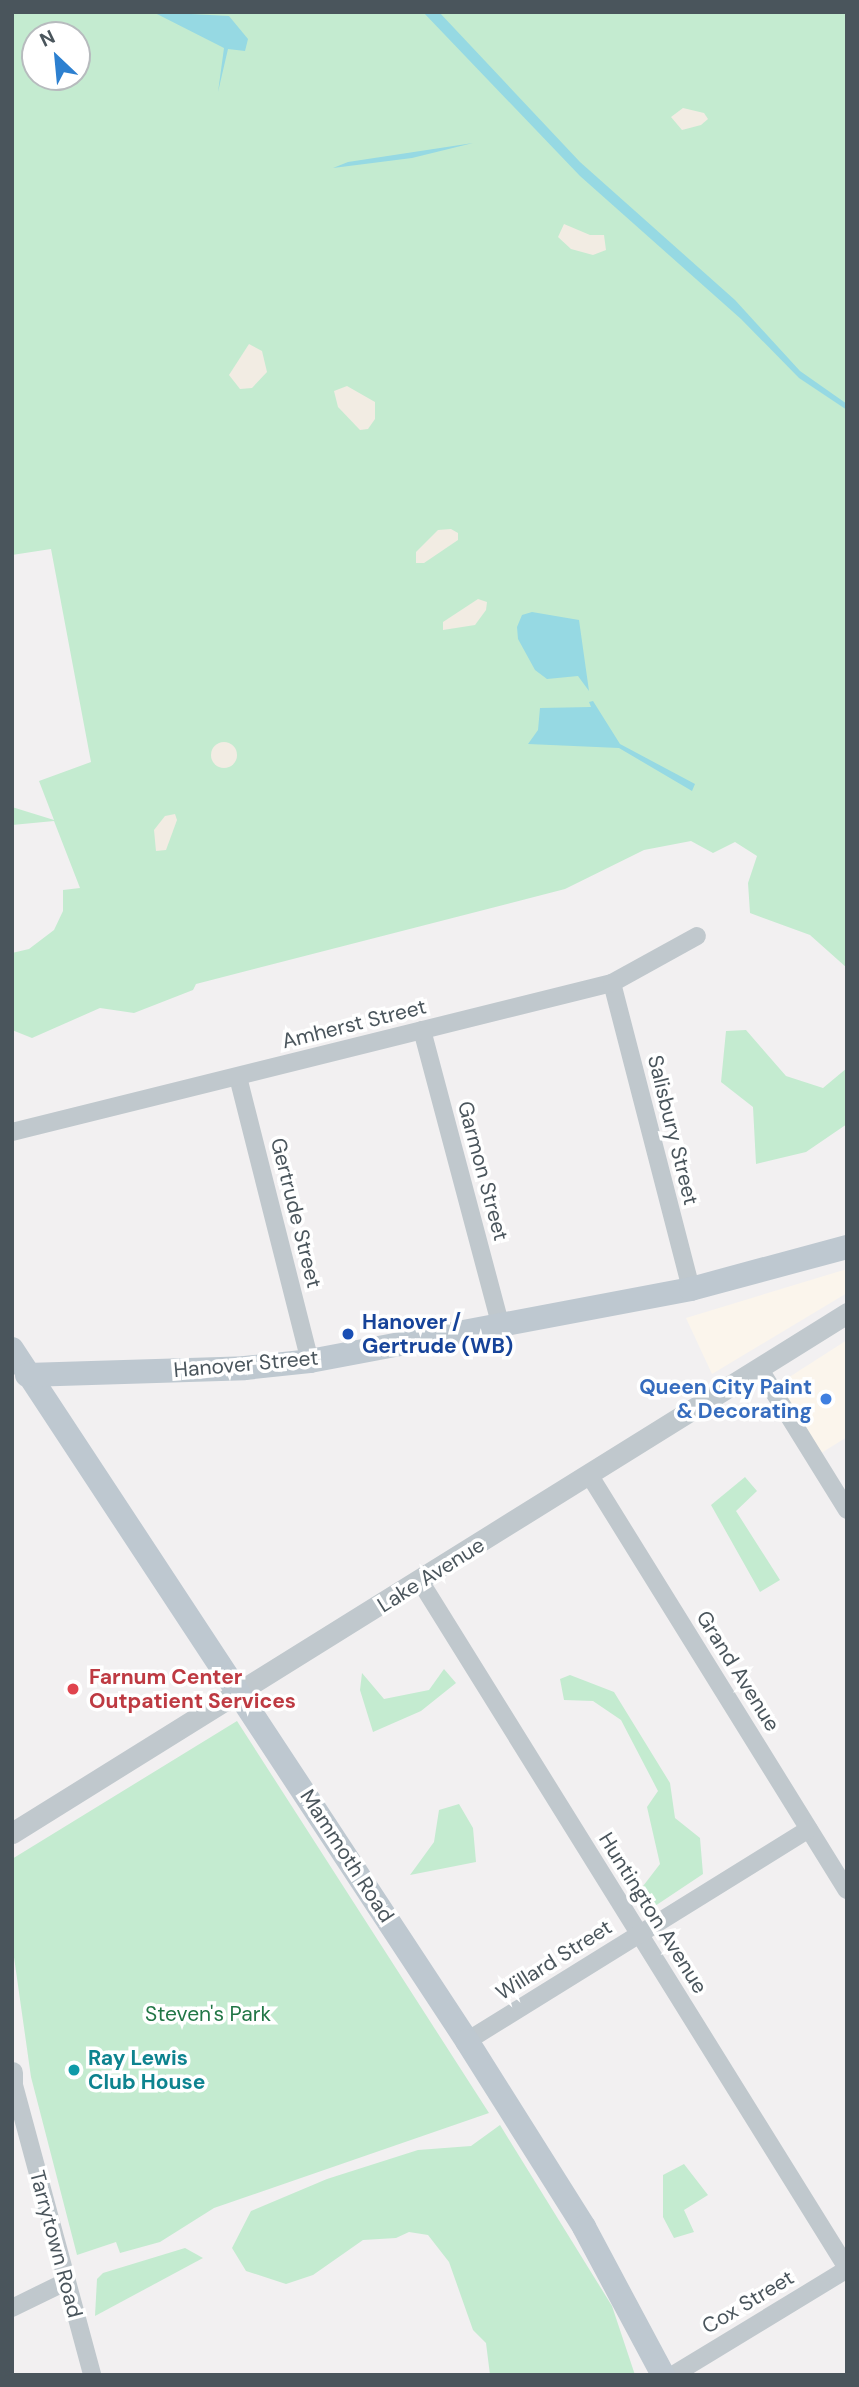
<!DOCTYPE html>
<style>
body{margin:0}
#map{position:relative;width:859px;height:2387px;overflow:hidden;background:#f2f0f1;font-family:"DM Sans",sans-serif}
div>[style]{position:absolute}
[style*='--x']{left:calc(var(--x)*1px);top:calc(var(--y)*1px);width:calc(var(--w)*1px);rotate:calc(var(--a)*1deg)}
.commercial>*{inset:0;background:#fbf5ec}
.green>*{inset:0;background:#c4ebd0}
.sand>*{inset:0;background:#f2ece3}
.round{border-radius:50%}
.water>*{inset:0;background:#96d9e3}
.minor>*{height:18px;margin:-9px;padding:0 9px;transform-origin:9px;border-radius:9px;background:#c0c8cd}
.tertiary>*{height:21px;margin:-10.5px;padding:0 10.5px;transform-origin:10.5px;border-radius:10.5px;background:#c0c8cd}
.secondary>*{height:24px;margin:-12px;padding:0 12px;transform-origin:12px;border-radius:12px;background:#bec8d0}
.dots>*{width:19px;height:19px;translate:-50% -50%;box-sizing:border-box;border:4px solid #fff;border-radius:50%}
span{translate:-50% -50%;white-space:nowrap;text-align:center;line-height:1.15;-webkit-text-stroke:7px #fff;paint-order:stroke}
.street-label{font-size:21px;color:#4a555c}
.transit-label{font-size:21px;color:#164399;font-weight:700}
.left{translate:0 -50%;text-align:left}
.shop-label{font-size:21px;color:#366cbe;font-weight:700}
.right{translate:-100% -50%;text-align:right}
.health-label{font-size:21px;color:#be3a42;font-weight:700}
.park-label{font-size:21px;color:#217646}
.culture-label{font-size:21px;color:#0d838f;font-weight:700}
.frame{position:absolute;inset:0;border:14px solid #4a555c;pointer-events:none}
.north{position:absolute;left:21px;top:21px;width:70px;height:70px;box-sizing:border-box;background:#fff;border:2px solid #b7bbbe;border-radius:50%;rotate:334deg;font-size:19px;font-weight:700;line-height:28px;text-align:center;color:#4a555c}
.north::after{content:'';display:block;margin:auto;width:24px;height:32px;background:#2d80d0;clip-path:polygon(50% 0,100% 100%,50% 72%,0 100%)}
</style>
<div id="map">
<div class="commercial">
<i style="clip-path:polygon(847px 1269px,847px 1293px,712px 1374px,686px 1318px)"></i>
<i style="clip-path:polygon(847px 1340px,847px 1437px,810px 1460px,766px 1392px)"></i>
</div>
<div class="green">
<i style="clip-path:polygon(evenodd,12px 12px,847px 12px,847px 968px,810px 935px,750px 913px,748px 883px,757px 856px,735px 842px,713px 853px,691px 841px,644px 850px,565px 889px,196px 984px,193px 990px,134px 1013px,100px 1008px,32px 1038px,12px 1030px,12px 953px,29px 949px,54px 930px,63px 911px,63px 890px,80px 888px,54px 821px,12px 825px,12px 807px,54px 820px,39px 781px,91px 762px,51px 549px,12px 555px,12px 12px,35px 35px,77px 35px,77px 77px,35px 77px,35px 35px)"></i>
<i style="clip-path:polygon(746px 1030px,786px 1076px,823px 1088px,847px 1068px,847px 1124px,806px 1152px,756px 1164px,753px 1107px,721px 1082px,726px 1031px)"></i>
<i style="clip-path:polygon(745px 1477px,757px 1491px,736px 1511px,780px 1580px,760px 1592px,711px 1505px)"></i>
<i style="clip-path:polygon(444px 1669px,456px 1683px,421px 1711px,373px 1732px,360px 1690px,362px 1673px,384px 1699px,429px 1690px)"></i>
<i style="clip-path:polygon(570px 1675px,614px 1692px,670px 1783px,675px 1818px,700px 1838px,703px 1874px,655px 1906px,640px 1890px,660px 1864px,647px 1807px,658px 1791px,621px 1720px,593px 1701px,564px 1700px,560px 1679px)"></i>
<i style="clip-path:polygon(237px 1721px,489px 2113px,214px 2208px,160px 2242px,120px 2253px,116px 2242px,77px 2255px,31px 2077px,12px 1943px,12px 1859px)"></i>
<i style="clip-path:polygon(459px 1804px,473px 1828px,476px 1862px,410px 1875px,434px 1842px,439px 1810px)"></i>
<i style="clip-path:polygon(500px 2125px,612px 2306px,635px 2375px,490px 2375px,486px 2343px,473px 2330px,449px 2262px,428px 2235px,409px 2232px,396px 2238px,363px 2240px,313px 2275px,286px 2284px,246px 2271px,232px 2248px,251px 2211px,327px 2179px,418px 2150px,471px 2146px)"></i>
<i style="clip-path:polygon(684px 2164px,708px 2195px,684px 2210px,694px 2232px,674px 2238px,663px 2217px,663px 2175px)"></i>
<i style="clip-path:polygon(185px 2248px,203px 2258px,95px 2316px,97px 2279px,103px 2273px)"></i>
</div>
<div class="sand">
<i style="clip-path:polygon(683px 108px,704px 113px,708px 119px,701px 125px,682px 130px,671px 117px)"></i>
<i style="clip-path:polygon(564px 224px,590px 235px,604px 235px,606px 250px,593px 255px,571px 249px,558px 237px)"></i>
<i style="clip-path:polygon(249px 344px,262px 351px,267px 372px,252px 388px,240px 389px,229px 375px)"></i>
<i style="clip-path:polygon(347px 386px,375px 402px,375px 419px,368px 429px,360px 430px,338px 407px,334px 391px)"></i>
<i style="clip-path:polygon(451px 529px,458px 533px,458px 540px,424px 563px,416px 563px,416px 552px,438px 530px)"></i>
<i style="clip-path:polygon(478px 599px,487px 602px,486px 610px,475px 625px,443px 630px,443px 622px)"></i>
<i class="round" style="left:211px;top:742px;width:26px;height:26px"></i>
<i style="clip-path:polygon(175px 814px,177px 820px,166px 850px,156px 851px,154px 830px,165px 816px)"></i>
</div>
<div class="water">
<i style="clip-path:polygon(153px 12px,229px 16px,248px 39px,245px 51px,228px 49px,218px 92px,224px 48px)"></i>
<i style="clip-path:polygon(423px 12px,439px 12px,580px 162px,735px 300px,800px 371px,847px 404px,847px 410px,799px 378px,741px 319px,580px 176px)"></i>
<i style="clip-path:polygon(473px 143px,412px 158px,333px 168px,348px 162px)"></i>
<i style="clip-path:polygon(532px 612px,579px 620px,589px 691px,578px 676px,547px 679px,535px 670px,518px 639px,517px 627px,522px 615px)"></i>
<i style="clip-path:polygon(593px 701px,620px 744px,695px 784px,692px 791px,619px 748px,528px 744px,538px 730px,540px 708px,591px 707px,589px 702px)"></i>
</div>
<div class="minor">
<i style="--x:612;--y:983;--w:316;--a:75.5"></i>
<i style="--x:422;--y:1030;--w:304;--a:75.1"></i>
<i style="--x:238;--y:1077;--w:293;--a:75.8"></i>
<i style="--x:12;--y:1132;--w:618;--a:-13.95"></i>
<i style="--x:612;--y:983;--w:97;--a:-28.9"></i>
<i style="--x:759;--y:1368;--w:167;--a:58.2"></i>
<i style="--x:590;--y:1476;--w:487;--a:58.2"></i>
<i style="--x:420;--y:1581;--w:809;--a:58.14"></i>
<i style="--x:467;--y:2041;--w:402;--a:-31.8"></i>
<i style="--x:14;--y:2085;--w:300;--a:74.9"></i>
<i style="--x:12;--y:2308;--w:59;--a:-26.1"></i>
<i style="--x:673;--y:2375;--w:204;--a:-31.3"></i>
</div>
<div class="tertiary">
<i style="--x:12;--y:1833;--w:984;--a:-31.91"></i>
<i style="--x:12;--y:2072;--w:14;--a:90"></i>
</div>
<div class="secondary">
<i style="--x:12;--y:1349;--w:828;--a:56.67"></i>
<i style="--x:467;--y:2041;--w:220;--a:57.8"></i>
<i style="--x:584;--y:2227;--w:168;--a:61.9"></i>
<i style="--x:27;--y:1375;--w:218;--a:-1.8"></i>
<i style="--x:245;--y:1368;--w:65;--a:-6.1"></i>
<i style="--x:310;--y:1361;--w:388;--a:-10.7"></i>
<i style="--x:691;--y:1289;--w:162;--a:-15.1"></i>
</div>
<div class="dots">
<i style="left:348px;top:1334px;background:#1a4fb4"></i>
<i style="left:826px;top:1399px;background:#3f7fe0"></i>
<i style="left:73px;top:1689px;background:#e0444e"></i>
<i style="left:74px;top:2070px;background:#0f9aa8"></i>
</div>
<div class="street-label">
<span style="left:354px;top:1024px;rotate:-14deg">Amherst Street</span>
<span style="left:673px;top:1130px;rotate:76deg">Salisbury Street</span>
<span style="left:483px;top:1171px;rotate:75deg">Garmon Street</span>
<span style="left:296px;top:1213px;rotate:76deg">Gertrude Street</span>
<span style="left:246px;top:1364px;rotate:-5deg">Hanover Street</span>
<span style="left:431px;top:1575px;rotate:-32deg">Lake Avenue</span>
<span style="left:738px;top:1671px;rotate:58deg">Grand Avenue</span>
<span style="left:347px;top:1856px;rotate:57deg">Mammoth Road</span>
<span style="left:653px;top:1913px;rotate:58deg">Huntington Avenue</span>
<span style="left:554px;top:1960px;rotate:-32deg">Willard Street</span>
<span style="left:56px;top:2244px;rotate:75deg">Tarrytown Road</span>
<span style="left:748px;top:2302px;rotate:-31deg">Cox Street</span>
</div>
<div class="transit-label">
<span class="left" style="left:362px;top:1334px">Hanover /<br>Gertrude (WB)</span>
</div>
<div class="shop-label">
<span class="right" style="left:812px;top:1399px">Queen City Paint<br>&amp; Decorating</span>
</div>
<div class="health-label">
<span class="left" style="left:89px;top:1689px">Farnum Center<br>Outpatient Services</span>
</div>
<div class="park-label">
<span style="left:208px;top:2014px">Steven's Park</span>
</div>
<div class="culture-label">
<span class="left" style="left:88px;top:2070px">Ray Lewis<br>Club House</span>
</div>
<div class="frame"></div>
<div class="north">N</div>
</div>
